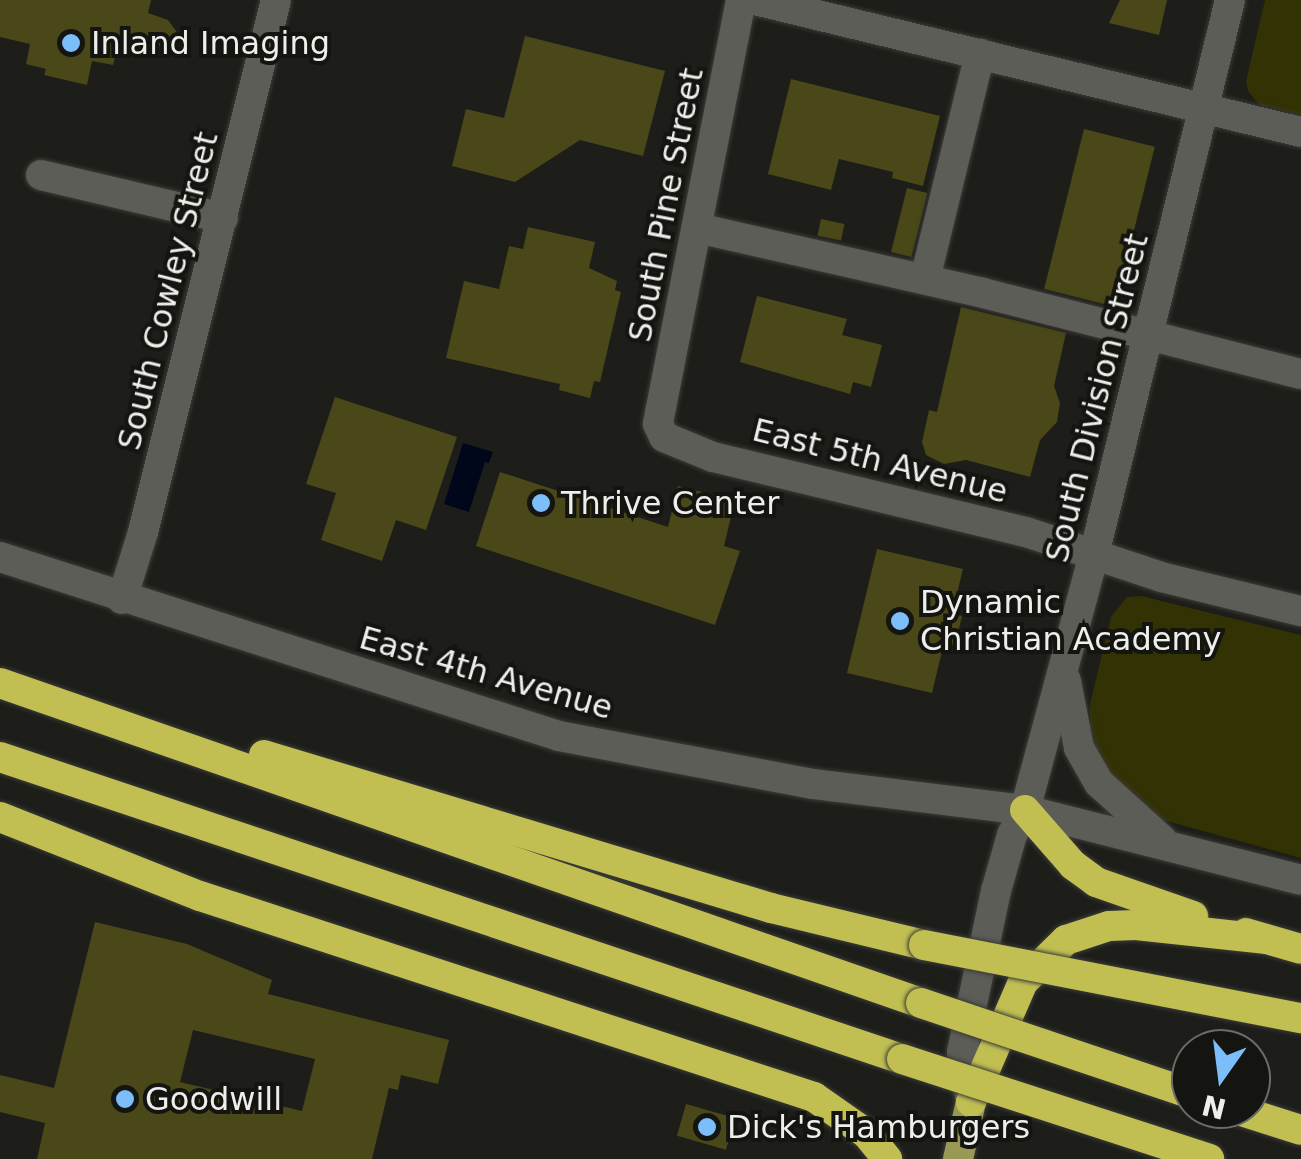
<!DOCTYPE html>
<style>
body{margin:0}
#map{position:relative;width:1301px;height:1159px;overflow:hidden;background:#1d1d19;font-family:"DejaVu Sans",sans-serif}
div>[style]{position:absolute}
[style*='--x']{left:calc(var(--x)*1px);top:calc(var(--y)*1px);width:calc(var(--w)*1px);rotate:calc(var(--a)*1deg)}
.green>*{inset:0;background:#333205}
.water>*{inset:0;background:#00071b}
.building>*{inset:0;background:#4a4818;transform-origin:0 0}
.roads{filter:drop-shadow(0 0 2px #3b3b38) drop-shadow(0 0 2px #3b3b38)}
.minor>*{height:30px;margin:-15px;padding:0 15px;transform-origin:15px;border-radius:15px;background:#5c5d57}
.major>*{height:30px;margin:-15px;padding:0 15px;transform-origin:15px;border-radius:15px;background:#999854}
.highway>*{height:30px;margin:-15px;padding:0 15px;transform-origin:15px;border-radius:15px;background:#c1bf52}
.bridges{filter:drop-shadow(0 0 2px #3b3b38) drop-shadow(0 0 2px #3b3b38)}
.highway-bridge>*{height:30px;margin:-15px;padding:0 15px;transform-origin:15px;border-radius:15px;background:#c1bf52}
.dots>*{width:28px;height:28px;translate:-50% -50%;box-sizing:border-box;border:5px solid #141410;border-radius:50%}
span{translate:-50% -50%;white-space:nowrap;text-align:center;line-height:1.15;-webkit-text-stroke:8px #141410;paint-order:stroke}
.poi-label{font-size:32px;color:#eeeeeb}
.left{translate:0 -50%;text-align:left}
.street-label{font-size:32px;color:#eeeeeb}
.north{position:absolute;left:1171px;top:1029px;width:100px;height:100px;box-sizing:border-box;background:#141410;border:2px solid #6b6b68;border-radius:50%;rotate:194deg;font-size:28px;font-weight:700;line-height:40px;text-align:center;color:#eeeeeb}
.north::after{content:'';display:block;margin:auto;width:35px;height:45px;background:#7bbef9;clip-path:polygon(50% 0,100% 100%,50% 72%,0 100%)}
</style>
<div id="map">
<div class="green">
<i style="clip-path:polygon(1265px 0,1301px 0,1301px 115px,1259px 105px,1248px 91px,1246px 81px)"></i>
<i style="clip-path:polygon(1141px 596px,1301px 635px,1301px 858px,1163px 820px,1139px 808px,1101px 763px,1090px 730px,1090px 704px,1111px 617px,1127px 597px)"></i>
</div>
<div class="water">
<i style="clip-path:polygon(463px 443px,493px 452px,489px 463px,485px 462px,469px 512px,444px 504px)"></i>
</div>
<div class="building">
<i style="clip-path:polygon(0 0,151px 0,148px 13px,168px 20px,179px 35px,173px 46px,166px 47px,120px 38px,113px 65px,92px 61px,87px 85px,44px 75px,46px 69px,26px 64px,30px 44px,0 37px)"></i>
<i style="clip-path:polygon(1120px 0,1167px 0,1159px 35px,1109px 23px)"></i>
<i style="clip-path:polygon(525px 36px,665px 71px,643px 156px,580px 140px,515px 182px,452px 166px,466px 109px,504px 118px)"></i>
<i style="clip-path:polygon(791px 79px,940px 116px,923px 186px,892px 178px,893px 172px,839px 159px,831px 190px,768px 174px)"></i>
<i style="left:1084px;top:129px;width:73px;height:165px;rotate:14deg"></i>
<i style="left:907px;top:188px;width:21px;height:66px;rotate:14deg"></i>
<i style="left:821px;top:219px;width:24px;height:17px;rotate:12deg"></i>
<i style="clip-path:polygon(528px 227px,595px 242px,589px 268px,617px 281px,615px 290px,621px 292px,600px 382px,594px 381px,590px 398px,559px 390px,560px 384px,446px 358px,464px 281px,499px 289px,509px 246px,523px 249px)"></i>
<i style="clip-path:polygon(757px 296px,847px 319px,842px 335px,882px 345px,871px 387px,853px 382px,850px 394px,740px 362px)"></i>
<i style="clip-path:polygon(961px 307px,1066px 333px,1054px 386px,1060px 403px,1057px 422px,1040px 440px,1030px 477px,966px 460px,944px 464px,926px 455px,922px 442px,929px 410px,937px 412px)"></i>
<i style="clip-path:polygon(335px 397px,457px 437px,426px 530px,396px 520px,382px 561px,321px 540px,336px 493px,306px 484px)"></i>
<i style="clip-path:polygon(500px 472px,668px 527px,678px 486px,735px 500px,724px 546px,740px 551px,715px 625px,476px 546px)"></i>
<i style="clip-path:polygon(877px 549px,963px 569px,952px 614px,962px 616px,955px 645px,944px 643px,932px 693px,847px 673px)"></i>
<i style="clip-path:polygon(evenodd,95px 922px,187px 944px,272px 980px,268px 994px,449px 1040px,438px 1084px,401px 1075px,398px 1090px,389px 1088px,372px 1159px,37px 1159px,45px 1123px,0 1112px,0 1075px,54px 1088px,95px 922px,193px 1030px,315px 1059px,302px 1111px,180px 1082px,193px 1030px)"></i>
<i style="left:686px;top:1104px;width:51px;height:33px;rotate:16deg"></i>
</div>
<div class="roads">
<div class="minor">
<i style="--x:741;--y:0;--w:432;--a:101.1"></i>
<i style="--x:658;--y:424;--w:14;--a:65"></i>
<i style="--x:664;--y:437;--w:53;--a:22.2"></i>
<i style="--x:713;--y:457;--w:322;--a:13.5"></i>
<i style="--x:1026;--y:532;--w:142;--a:18.4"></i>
<i style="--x:1161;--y:577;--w:144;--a:13.7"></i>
<i style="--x:755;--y:0;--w:562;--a:13.59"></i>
<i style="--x:41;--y:175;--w:187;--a:13.3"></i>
<i style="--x:697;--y:228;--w:293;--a:12.8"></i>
<i style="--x:983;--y:293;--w:328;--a:14.3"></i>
<i style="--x:925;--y:279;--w:232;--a:-76.3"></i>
<i style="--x:0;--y:557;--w:587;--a:17.76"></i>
<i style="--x:559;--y:736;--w:258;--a:10.7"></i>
<i style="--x:813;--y:784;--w:214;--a:7"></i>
<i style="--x:1025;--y:810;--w:285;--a:14.2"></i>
<i style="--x:122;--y:599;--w:70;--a:-72.6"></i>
<i style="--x:143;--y:532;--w:548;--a:-75.96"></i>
<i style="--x:1066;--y:681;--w:68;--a:79"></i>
<i style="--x:1079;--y:748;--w:40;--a:60.3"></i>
<i style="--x:1099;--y:783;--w:85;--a:42.1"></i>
<i style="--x:971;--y:1102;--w:51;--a:-100.2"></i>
<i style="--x:962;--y:1052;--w:165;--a:-78.1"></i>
<i style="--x:996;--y:891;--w:58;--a:-74.1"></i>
<i style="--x:1012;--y:835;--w:28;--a:-63"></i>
<i style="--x:1025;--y:810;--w:264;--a:-74.9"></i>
<i style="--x:1094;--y:555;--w:571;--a:-76.23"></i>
</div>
<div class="major">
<i style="--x:958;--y:1159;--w:58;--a:-77.2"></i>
</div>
<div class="highway">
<i style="--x:0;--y:683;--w:975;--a:19.16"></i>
<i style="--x:264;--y:755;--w:530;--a:16.79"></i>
<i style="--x:771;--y:908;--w:157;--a:13.6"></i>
<i style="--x:0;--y:757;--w:951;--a:18.51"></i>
<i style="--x:1025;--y:810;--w:73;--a:48.9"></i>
<i style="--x:1073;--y:865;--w:29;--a:36"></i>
<i style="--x:1096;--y:882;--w:103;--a:19.3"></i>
<i style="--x:0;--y:817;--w:215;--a:21.6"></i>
<i style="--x:200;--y:896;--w:646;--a:18.13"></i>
<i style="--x:814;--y:1097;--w:65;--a:34.9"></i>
<i style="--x:867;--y:1134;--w:32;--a:51"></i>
<i style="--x:1246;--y:933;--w:57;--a:16.2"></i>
<i style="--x:971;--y:1102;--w:131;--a:-66.6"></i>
<i style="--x:1023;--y:982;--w:60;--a:-44.3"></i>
<i style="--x:1066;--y:940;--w:45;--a:-18"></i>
<i style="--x:1109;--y:926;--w:27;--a:-2"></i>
<i style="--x:1136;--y:925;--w:129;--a:6.2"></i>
<i style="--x:1235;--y:1109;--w:69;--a:17.7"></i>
</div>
</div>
<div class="bridges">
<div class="highway-bridge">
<i style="--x:924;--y:945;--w:384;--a:11"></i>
<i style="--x:921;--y:1003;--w:285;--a:18.6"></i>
<i style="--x:902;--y:1059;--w:323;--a:18"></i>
</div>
</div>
<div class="dots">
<i style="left:71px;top:43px;background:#7bbef9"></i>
<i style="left:541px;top:503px;background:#7bbef9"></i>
<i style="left:900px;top:621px;background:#7bbef9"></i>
<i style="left:125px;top:1099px;background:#7bbef9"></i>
<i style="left:707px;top:1127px;background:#7bbef9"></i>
</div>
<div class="poi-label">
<span class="left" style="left:91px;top:43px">Inland Imaging</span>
<span class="left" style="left:561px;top:503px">Thrive Center</span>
<span class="left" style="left:920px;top:621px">Dynamic<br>Christian Academy</span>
<span class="left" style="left:145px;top:1099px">Goodwill</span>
<span class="left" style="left:727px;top:1127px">Dick's Hamburgers</span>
</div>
<div class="street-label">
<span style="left:666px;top:205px;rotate:-79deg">South Pine Street</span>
<span style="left:168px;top:291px;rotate:-76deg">South Cowley Street</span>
<span style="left:1097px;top:398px;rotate:-76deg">South Division Street</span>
<span style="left:880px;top:461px;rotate:14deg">East 5th Avenue</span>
<span style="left:486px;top:673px;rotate:16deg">East 4th Avenue</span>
</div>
<div class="north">N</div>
</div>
